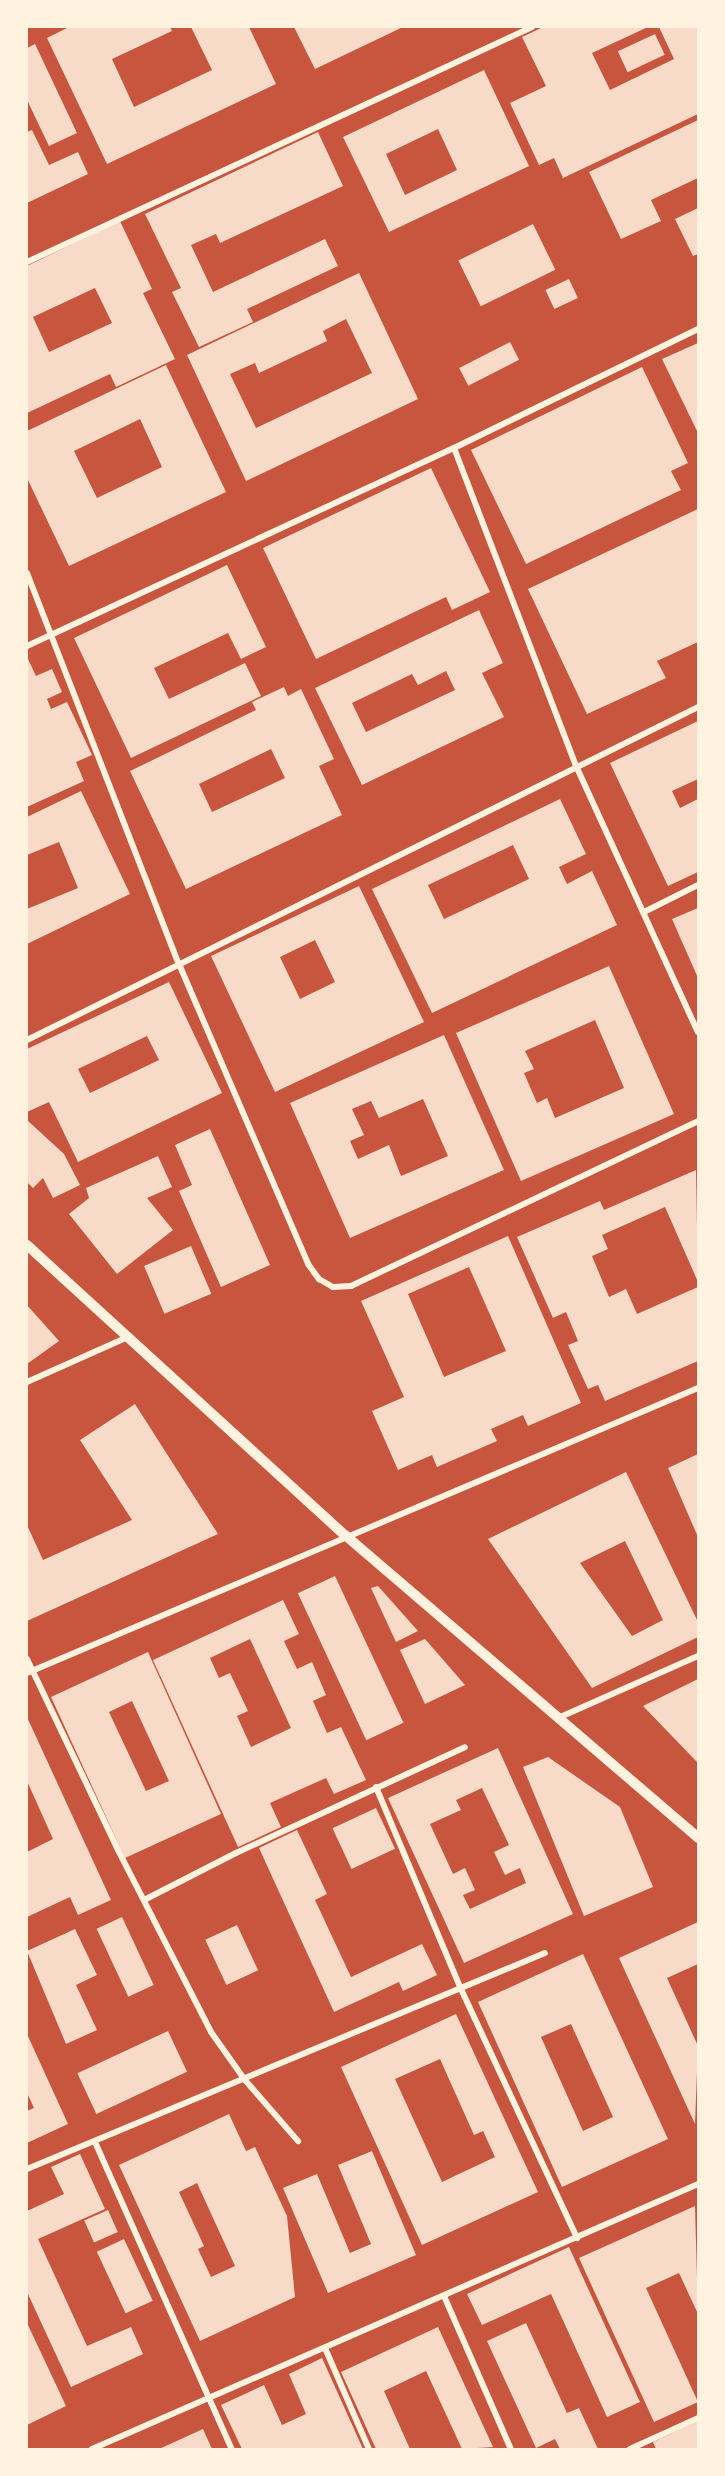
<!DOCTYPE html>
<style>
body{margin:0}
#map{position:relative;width:725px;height:2476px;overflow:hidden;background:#c8553d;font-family:"Exo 2",sans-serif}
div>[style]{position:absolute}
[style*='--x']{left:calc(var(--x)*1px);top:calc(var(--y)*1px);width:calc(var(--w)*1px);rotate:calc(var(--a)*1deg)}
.building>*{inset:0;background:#f7dbc8;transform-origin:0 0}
.minor>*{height:6px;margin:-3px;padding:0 3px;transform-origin:3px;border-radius:3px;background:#fff3e0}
.tertiary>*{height:10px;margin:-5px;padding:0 5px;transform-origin:5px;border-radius:5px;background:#fff3e0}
span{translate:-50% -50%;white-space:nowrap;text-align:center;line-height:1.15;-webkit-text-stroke:5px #fff3e0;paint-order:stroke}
.frame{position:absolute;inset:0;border:28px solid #fff3e0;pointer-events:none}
</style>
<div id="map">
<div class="building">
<i style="clip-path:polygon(69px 27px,170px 27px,172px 31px,112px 59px,134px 107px,212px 70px,191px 27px,249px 27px,276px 84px,107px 164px,47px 38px)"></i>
<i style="clip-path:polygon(294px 27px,403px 27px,315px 69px)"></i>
<i style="clip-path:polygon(543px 27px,648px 27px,592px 53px,610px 90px,674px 59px,659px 27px,698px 27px,698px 114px,563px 178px,554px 158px,539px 165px,510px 103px,546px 86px,522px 37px)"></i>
<i style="left:655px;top:34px;width:23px;height:41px;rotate:65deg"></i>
<i style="clip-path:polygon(35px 44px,77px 133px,49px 146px,27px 100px,27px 48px)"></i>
<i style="clip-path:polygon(evenodd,484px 70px,529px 166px,389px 232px,343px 137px,484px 70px,438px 129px,457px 170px,405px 195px,386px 154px,438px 129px)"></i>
<i style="clip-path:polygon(698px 120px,698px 178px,651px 200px,661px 221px,621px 239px,589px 172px)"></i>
<i style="clip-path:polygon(32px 130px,49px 165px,78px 152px,88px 174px,27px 203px,27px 132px)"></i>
<i style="clip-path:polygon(318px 132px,343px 186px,220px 243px,216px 234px,191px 245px,213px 292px,325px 239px,338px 266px,247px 309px,253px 322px,199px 347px,172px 292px,181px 288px,145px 214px)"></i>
<i style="clip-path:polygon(698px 208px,698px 254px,693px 256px,675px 219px)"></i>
<i style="clip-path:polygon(evenodd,120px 221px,152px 289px,143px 293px,175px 359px,116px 387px,110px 374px,27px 413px,27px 266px,120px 221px,95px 288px,112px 323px,49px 352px,33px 317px,95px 288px)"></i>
<i style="left:533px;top:224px;width:51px;height:83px;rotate:64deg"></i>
<i style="clip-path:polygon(evenodd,359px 273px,418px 399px,246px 481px,187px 355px,359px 273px,346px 319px,372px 373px,256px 428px,230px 374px,255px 363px,259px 373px,327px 341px,323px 331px,346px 319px)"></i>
<i style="left:569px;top:279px;width:21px;height:26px;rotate:65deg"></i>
<i style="left:510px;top:342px;width:20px;height:57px;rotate:63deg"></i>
<i style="clip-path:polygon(698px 343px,698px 433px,662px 359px)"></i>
<i style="clip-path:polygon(evenodd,166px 365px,226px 492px,69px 566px,27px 478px,27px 431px,166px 365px,140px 419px,162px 467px,97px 498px,74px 451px,140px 419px)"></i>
<i style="clip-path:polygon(642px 367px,688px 463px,671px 471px,681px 490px,526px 564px,471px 450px)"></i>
<i style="clip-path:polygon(431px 468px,490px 592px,452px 610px,446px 597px,316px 659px,263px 548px)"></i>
<i style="clip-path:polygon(698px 509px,698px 642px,657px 661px,666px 678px,587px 714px,528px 589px)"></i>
<i style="clip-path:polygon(227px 565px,266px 647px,241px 659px,228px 633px,154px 668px,169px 699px,245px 663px,261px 696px,131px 758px,74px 638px)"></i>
<i style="clip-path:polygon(evenodd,479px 610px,503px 663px,482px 673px,504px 717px,362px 785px,315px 688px,479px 610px,446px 671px,455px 690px,366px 732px,352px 703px,412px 674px,418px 685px,446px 671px)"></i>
<i style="clip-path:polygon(27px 657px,36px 676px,52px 669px,62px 692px,47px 699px,51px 709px,67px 702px,92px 755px,76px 762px,84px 781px,27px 807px)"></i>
<i style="clip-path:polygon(evenodd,284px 687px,288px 696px,301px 689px,334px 759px,319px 766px,342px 815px,186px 889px,130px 771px,256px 710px,252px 702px,284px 687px,271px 749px,285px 778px,212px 812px,199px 784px,271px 749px)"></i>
<i style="clip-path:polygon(698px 721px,698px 779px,672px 791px,680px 808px,698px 799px,698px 872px,668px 886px,610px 763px)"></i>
<i style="clip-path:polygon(81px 791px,130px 894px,27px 944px,27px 909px,78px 888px,59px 842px,27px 855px,27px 817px)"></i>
<i style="clip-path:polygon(evenodd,560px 799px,586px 854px,559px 867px,567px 884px,592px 871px,617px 925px,432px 1013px,372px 889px,560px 799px,513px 845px,529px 879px,444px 919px,428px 885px,513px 845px)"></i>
<i style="clip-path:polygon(evenodd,359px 886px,424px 1022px,275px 1092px,211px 956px,359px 886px,315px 940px,335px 982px,300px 999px,280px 957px,315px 940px)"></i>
<i style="clip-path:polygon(698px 908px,698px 978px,672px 919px)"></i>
<i style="clip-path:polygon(evenodd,609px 966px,674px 1114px,521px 1181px,456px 1033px,609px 966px,595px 1020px,624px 1088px,555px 1118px,547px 1098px,537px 1103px,524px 1073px,534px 1069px,525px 1051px,595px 1020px)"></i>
<i style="clip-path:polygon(evenodd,169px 982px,222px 1093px,78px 1162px,49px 1102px,27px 1112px,27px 1049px,169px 982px,147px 1036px,159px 1060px,90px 1093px,78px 1069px,147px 1036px)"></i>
<i style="clip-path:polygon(evenodd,444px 1035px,504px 1170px,350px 1238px,290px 1103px,444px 1035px,423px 1099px,448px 1156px,401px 1176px,389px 1145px,358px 1159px,350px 1141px,364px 1135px,352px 1109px,371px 1101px,379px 1118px,423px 1099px)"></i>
<i style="clip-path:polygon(27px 1120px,64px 1154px,80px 1185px,53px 1198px,43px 1178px,33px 1188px,27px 1182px)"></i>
<i style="clip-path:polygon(210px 1129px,270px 1265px,221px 1287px,179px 1191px,192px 1185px,175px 1145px)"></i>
<i style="clip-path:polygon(158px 1156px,172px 1187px,147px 1198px,173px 1230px,117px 1274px,69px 1214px,89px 1198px,86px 1188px)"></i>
<i style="clip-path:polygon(696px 1170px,698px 1282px,665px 1207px,602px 1235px,608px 1249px,592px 1256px,609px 1297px,626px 1289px,637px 1314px,698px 1287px,698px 1361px,605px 1401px,598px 1385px,588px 1389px,568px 1345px,578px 1341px,566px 1312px,553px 1318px,517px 1237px,600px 1201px,604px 1210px)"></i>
<i style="clip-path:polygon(evenodd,508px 1236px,581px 1403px,528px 1426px,523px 1415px,491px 1429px,497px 1441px,437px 1467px,432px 1455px,398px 1470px,372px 1411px,404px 1397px,361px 1301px,508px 1236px,469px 1267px,506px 1351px,444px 1377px,408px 1294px,469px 1267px)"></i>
<i style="left:191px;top:1246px;width:52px;height:51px;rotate:67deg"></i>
<i style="clip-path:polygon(27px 1305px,59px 1341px,27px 1364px)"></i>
<i style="clip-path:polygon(135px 1404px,218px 1534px,27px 1621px,27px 1525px,43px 1560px,132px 1520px,80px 1440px)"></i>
<i style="clip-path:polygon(698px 1454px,698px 1537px,668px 1468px)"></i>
<i style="clip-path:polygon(evenodd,626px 1472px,698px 1622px,698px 1637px,592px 1688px,488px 1539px,626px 1472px,625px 1541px,663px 1620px,632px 1636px,580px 1563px,625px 1541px)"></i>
<i style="left:335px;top:1576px;width:162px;height:41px;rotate:65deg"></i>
<i style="clip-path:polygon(378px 1586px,418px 1631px,396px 1642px,371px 1588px)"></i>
<i style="clip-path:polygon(evenodd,283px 1600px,299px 1634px,284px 1641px,297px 1669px,312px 1662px,326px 1695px,313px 1701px,327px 1733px,341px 1727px,366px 1780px,334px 1794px,326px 1778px,270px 1803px,281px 1827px,238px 1847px,153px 1660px,283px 1600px,250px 1639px,291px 1728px,251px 1747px,237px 1716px,248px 1711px,230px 1673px,219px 1678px,210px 1658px,250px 1639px)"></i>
<i style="clip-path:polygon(425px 1639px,465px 1685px,425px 1704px,400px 1650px)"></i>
<i style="clip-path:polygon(evenodd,148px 1652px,221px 1814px,125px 1858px,51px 1697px,148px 1652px,132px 1701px,169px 1781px,146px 1791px,109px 1712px,132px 1701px)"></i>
<i style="clip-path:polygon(698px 1679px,698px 1763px,643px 1706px)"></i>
<i style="clip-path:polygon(27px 1717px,111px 1900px,78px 1915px,70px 1897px,27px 1917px,27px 1852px,53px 1839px,27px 1781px)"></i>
<i style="clip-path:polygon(evenodd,498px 1748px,573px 1914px,464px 1963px,388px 1798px,498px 1748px,482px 1788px,509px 1845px,494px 1852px,505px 1875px,520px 1868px,526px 1883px,470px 1909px,463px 1895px,475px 1890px,465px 1868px,453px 1874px,430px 1824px,461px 1810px,456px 1800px,482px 1788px)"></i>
<i style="clip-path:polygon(548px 1757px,620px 1807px,653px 1887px,584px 1916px,523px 1767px)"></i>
<i style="left:376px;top:1808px;width:45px;height:48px;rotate:65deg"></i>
<i style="clip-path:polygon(297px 1830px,327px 1894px,315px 1900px,351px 1977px,422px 1944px,437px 1975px,403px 1991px,399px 1982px,334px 2012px,259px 1848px)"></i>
<i style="left:122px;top:1917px;width:75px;height:28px;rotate:65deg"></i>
<i style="clip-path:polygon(698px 1922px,698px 1964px,667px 1978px,698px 2046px,695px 2124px,619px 1958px)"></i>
<i style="left:237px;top:1925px;width:50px;height:35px;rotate:65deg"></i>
<i style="clip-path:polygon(75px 1929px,97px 1975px,76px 1985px,97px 2030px,66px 2044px,27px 1951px)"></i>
<i style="clip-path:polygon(evenodd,583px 1954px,668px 2139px,562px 2187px,478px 2002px,583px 1954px,571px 2024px,613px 2117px,583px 2131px,541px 2037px,571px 2024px)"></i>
<i style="clip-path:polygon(evenodd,456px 2014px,538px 2192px,422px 2245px,341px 2067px,456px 2014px,440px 2059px,474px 2135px,483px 2131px,495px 2157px,442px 2182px,395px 2079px,440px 2059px)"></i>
<i style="left:168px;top:2031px;width:45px;height:100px;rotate:65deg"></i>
<i style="clip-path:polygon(27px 2034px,68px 2124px,27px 2143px,27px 2111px,34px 2108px,27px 2093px)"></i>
<i style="clip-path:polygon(evenodd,229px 2114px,246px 2151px,255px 2147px,287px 2216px,295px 2297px,200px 2341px,119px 2165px,229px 2114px,197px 2183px,235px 2266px,211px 2277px,198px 2249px,204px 2246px,179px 2192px,197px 2183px)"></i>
<i style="clip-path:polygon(372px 2151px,416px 2255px,328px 2293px,283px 2188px,317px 2174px,350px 2253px,371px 2244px,338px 2165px)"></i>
<i style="clip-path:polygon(80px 2154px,105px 2209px,38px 2239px,87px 2346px,131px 2327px,143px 2354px,71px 2387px,27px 2292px,27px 2211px,64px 2194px,51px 2167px)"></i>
<i style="clip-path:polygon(695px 2206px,698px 2314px,679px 2273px,646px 2288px,698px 2402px,654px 2422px,579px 2258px)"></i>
<i style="left:108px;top:2210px;width:24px;height:26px;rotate:66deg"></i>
<i style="left:124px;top:2239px;width:68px;height:30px;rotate:65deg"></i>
<i style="clip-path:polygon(569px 2247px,640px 2402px,607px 2417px,551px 2294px,482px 2325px,467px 2294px)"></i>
<i style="clip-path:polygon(27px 2323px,66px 2406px,27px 2425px)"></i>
<i style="clip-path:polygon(526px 2323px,567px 2413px,579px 2408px,598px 2449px,560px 2449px,555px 2439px,536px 2448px,487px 2341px)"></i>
<i style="clip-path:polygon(438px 2327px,493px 2447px,462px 2449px,426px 2371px,384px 2391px,410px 2449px,376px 2449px,341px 2372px)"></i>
<i style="clip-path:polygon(322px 2358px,363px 2449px,242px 2449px,221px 2405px,264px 2385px,282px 2425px,306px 2414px,289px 2374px)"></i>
<i style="clip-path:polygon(698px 2421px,698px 2449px,656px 2449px,653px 2442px)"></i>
<i style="clip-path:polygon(203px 2429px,212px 2449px,159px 2449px)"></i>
</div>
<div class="minor">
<i style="--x:27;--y:262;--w:557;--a:-24.95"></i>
<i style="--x:454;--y:448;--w:343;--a:69"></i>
<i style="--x:577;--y:768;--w:290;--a:65.4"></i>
<i style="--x:27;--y:573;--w:420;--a:68.8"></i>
<i style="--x:179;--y:964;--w:327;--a:66.7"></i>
<i style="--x:308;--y:1264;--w:19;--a:54"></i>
<i style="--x:319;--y:1279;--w:16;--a:30"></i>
<i style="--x:333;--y:1287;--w:18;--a:-3"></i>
<i style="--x:351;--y:1286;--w:384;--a:-25.4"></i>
<i style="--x:27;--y:646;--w:471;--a:-24.9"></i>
<i style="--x:454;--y:448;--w:271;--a:-26"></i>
<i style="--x:644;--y:912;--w:60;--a:-26.6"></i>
<i style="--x:27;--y:1040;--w:749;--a:-26.39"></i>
<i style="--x:27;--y:1382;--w:111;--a:-24"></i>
<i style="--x:27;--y:1659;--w:212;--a:64.5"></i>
<i style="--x:118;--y:1850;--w:204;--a:62.9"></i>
<i style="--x:211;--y:2032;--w:59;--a:54.7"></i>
<i style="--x:245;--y:2080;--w:81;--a:49"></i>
<i style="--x:27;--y:1673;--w:729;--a:-23.01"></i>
<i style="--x:558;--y:1718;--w:153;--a:-23.9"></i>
<i style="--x:376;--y:1787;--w:219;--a:67.2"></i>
<i style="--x:461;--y:1989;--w:275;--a:65"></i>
<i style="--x:146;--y:1899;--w:101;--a:-27.1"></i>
<i style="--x:236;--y:1853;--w:252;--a:-24.8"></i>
<i style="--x:95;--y:2142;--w:336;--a:66"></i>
<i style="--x:27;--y:2169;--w:561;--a:-22.64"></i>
<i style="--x:444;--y:2296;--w:167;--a:66.4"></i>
<i style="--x:325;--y:2348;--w:110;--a:66.5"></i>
<i style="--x:92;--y:2449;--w:661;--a:-23.62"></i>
<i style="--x:630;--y:2449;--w:75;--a:-24.5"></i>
</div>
<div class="tertiary">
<i style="--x:27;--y:1245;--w:430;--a:42.4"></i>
<i style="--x:345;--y:1535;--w:465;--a:40.6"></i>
</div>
<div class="frame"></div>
</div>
